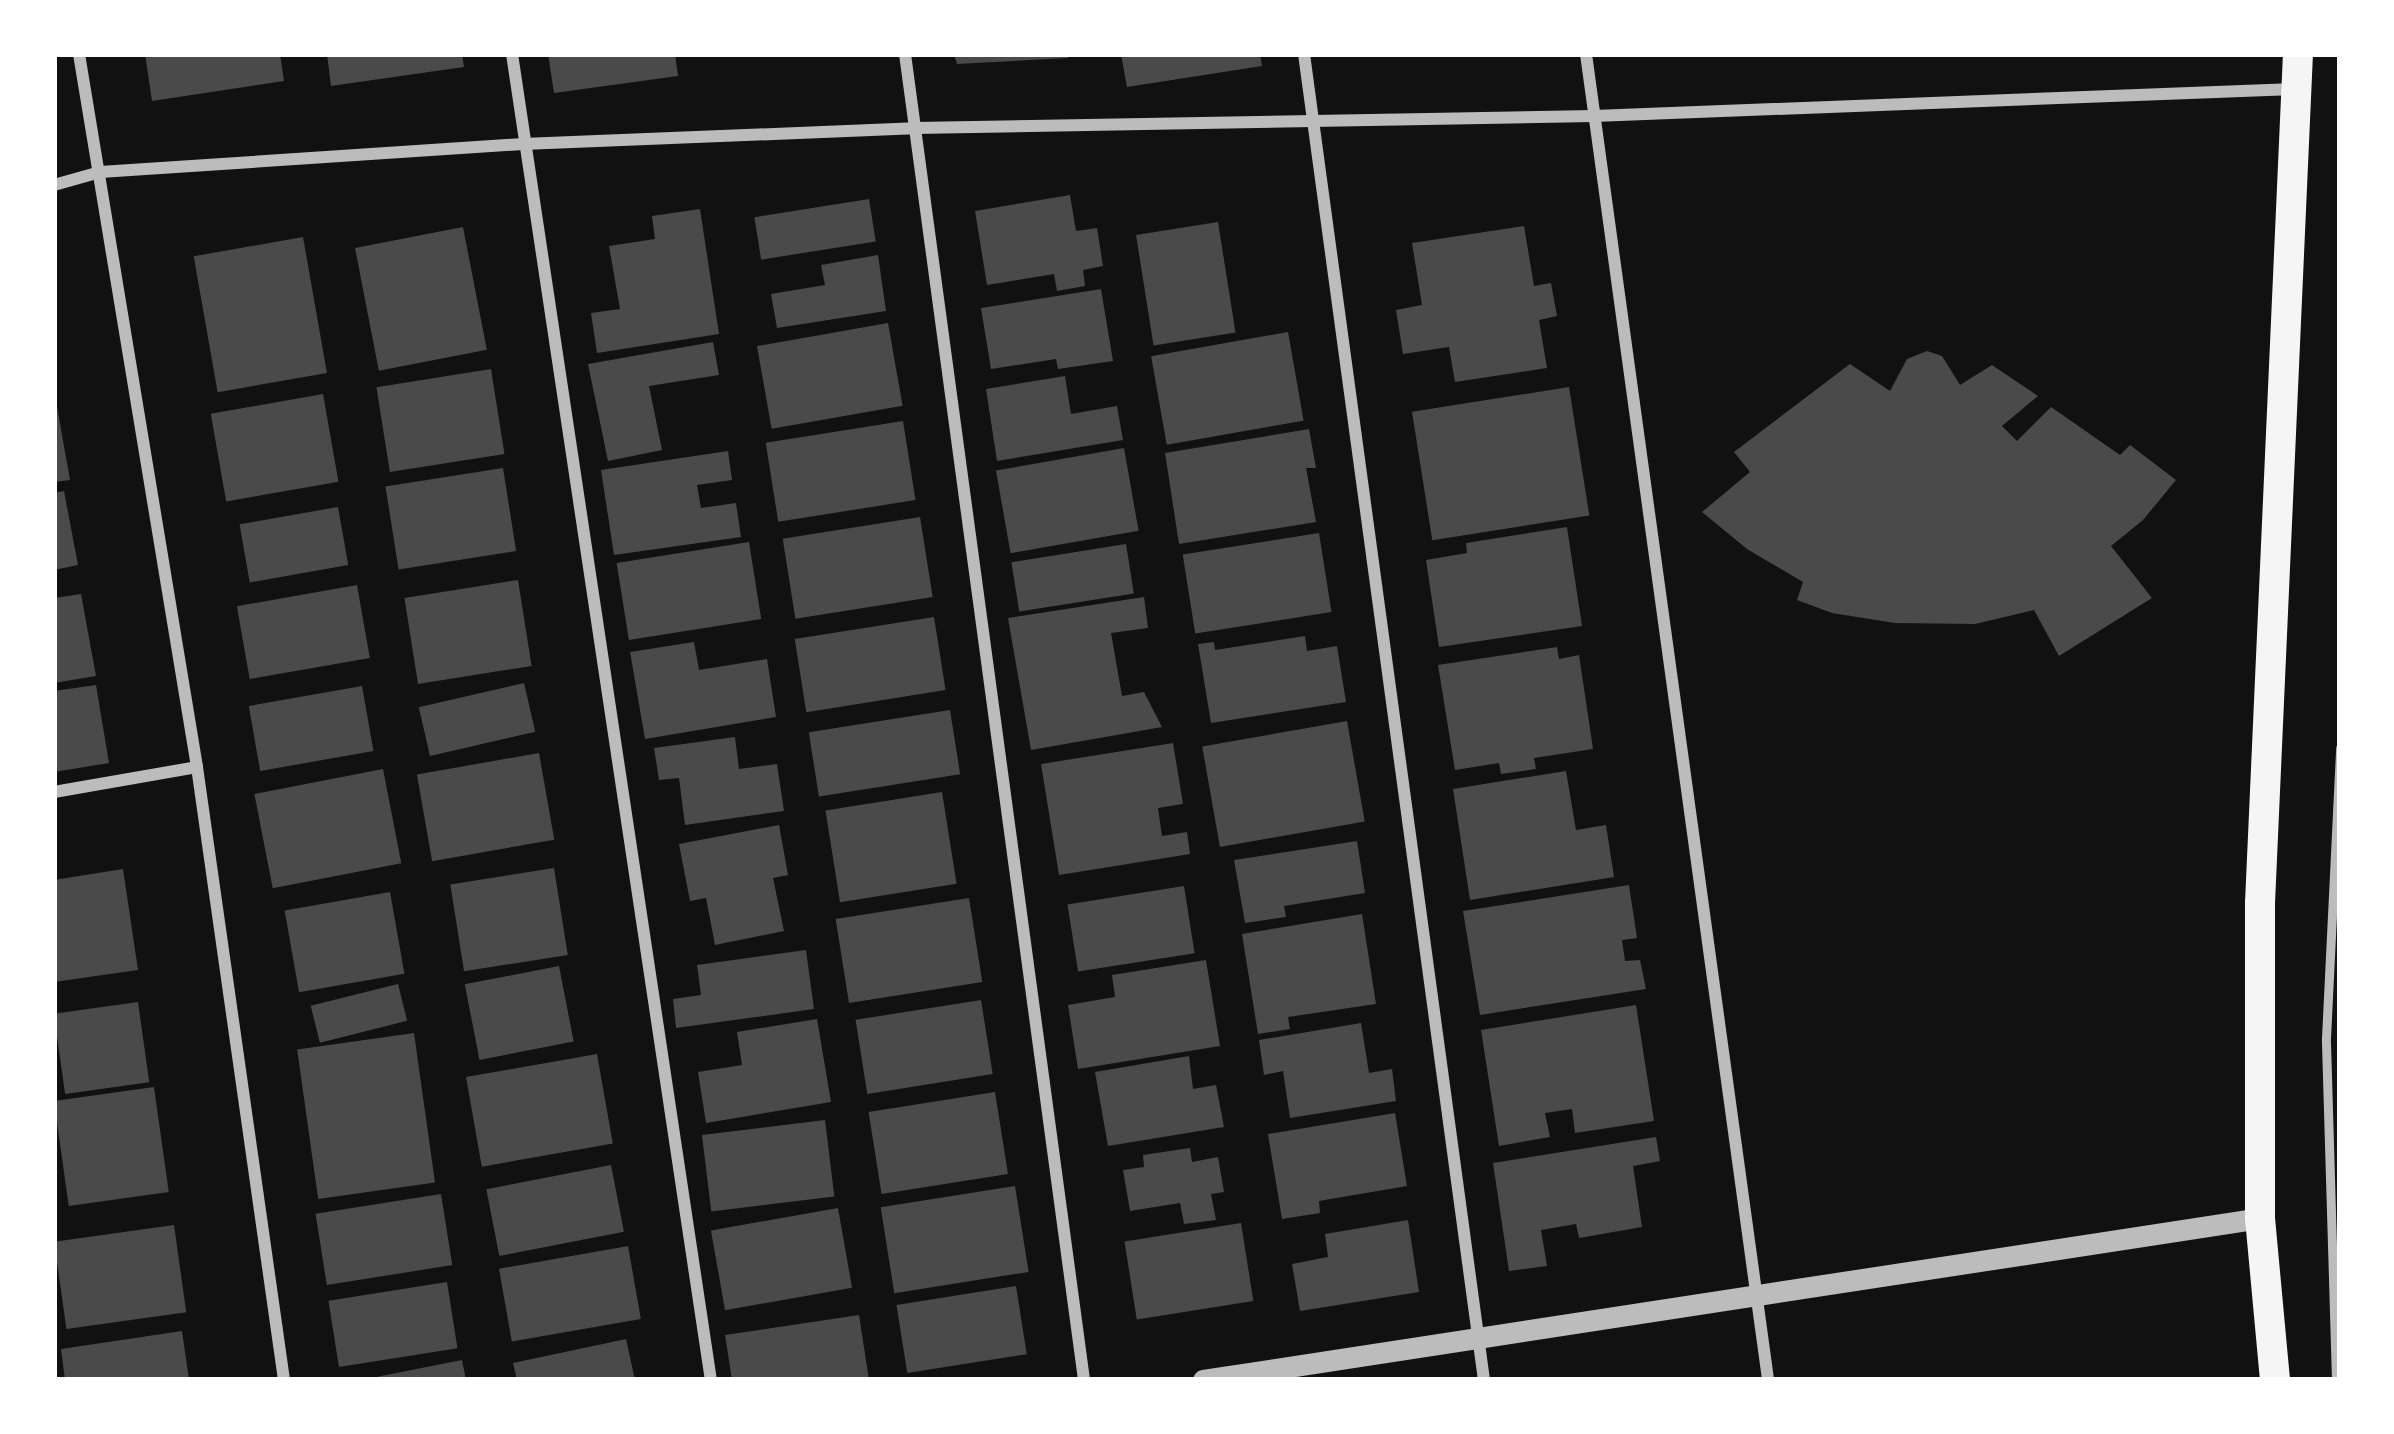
<!DOCTYPE html>
<style>
body{margin:0}
#map{position:relative;width:2394px;height:1434px;overflow:hidden;background:#111;font-family:Raleway,sans-serif}
div>[style]{position:absolute}
[style*='--x']{left:calc(var(--x)*1px);top:calc(var(--y)*1px);width:calc(var(--w)*1px);rotate:calc(var(--a)*1deg)}
.building>*{inset:0;background:#4a4a4a;transform-origin:0 0}
.service>*{height:9px;margin:-4.5px;padding:0 4.5px;transform-origin:4.5px;border-radius:4.5px;background:#bcbcbc}
.minor>*{height:12px;margin:-6px;padding:0 6px;transform-origin:6px;border-radius:6px;background:#bcbcbc}
.tertiary>*{height:21px;margin:-10.5px;padding:0 10.5px;transform-origin:10.5px;border-radius:10.5px;background:#bcbcbc}
.primary>*{height:30px;margin:-15px;padding:0 15px;transform-origin:15px;border-radius:15px;background:#f5f5f5}
span{translate:-50% -50%;white-space:nowrap;text-align:center;line-height:1.15;-webkit-text-stroke:10px #fff;paint-order:stroke}
.frame{position:absolute;inset:0;border:57px solid #fff;pointer-events:none}
</style>
<div id="map">
<div class="building">
<i style="clip-path:polygon(145px 54px,280px 54px,284px 81px,152px 101px)"></i>
<i style="clip-path:polygon(327px 54px,462px 54px,464px 67px,331px 86px)"></i>
<i style="clip-path:polygon(548px 54px,675px 54px,678px 76px,554px 93px)"></i>
<i style="clip-path:polygon(954px 54px,1068px 54px,1068px 58px,957px 64px)"></i>
<i style="clip-path:polygon(1121px 54px,1260px 54px,1262px 66px,1127px 87px)"></i>
<i style="clip-path:polygon(1070px 195px,1076px 231px,1097px 228px,1103px 266px,1083px 270px,1085px 286px,1057px 291px,1054px 274px,987px 285px,975px 211px)"></i>
<i style="left:869px;top:199px;width:43px;height:116px;rotate:81deg"></i>
<i style="clip-path:polygon(700px 209px,719px 334px,597px 353px,591px 313px,620px 309px,609px 246px,655px 239px,652px 216px)"></i>
<i style="left:1218px;top:222px;width:112px;height:83px;rotate:81deg"></i>
<i style="clip-path:polygon(1524px 226px,1534px 286px,1551px 283px,1557px 316px,1539px 320px,1547px 368px,1455px 382px,1449px 347px,1403px 354px,1396px 310px,1422px 305px,1412px 243px)"></i>
<i style="left:463px;top:227px;width:125px;height:110px;rotate:79deg"></i>
<i style="left:303px;top:237px;width:138px;height:111px;rotate:80deg"></i>
<i style="clip-path:polygon(878px 255px,886px 311px,777px 328px,771px 294px,825px 285px,821px 265px)"></i>
<i style="clip-path:polygon(1101px 289px,1113px 361px,1058px 369px,1056px 359px,991px 369px,981px 308px)"></i>
<i style="left:888px;top:323px;width:84px;height:133px;rotate:80deg"></i>
<i style="left:1288px;top:332px;width:90px;height:139px;rotate:80deg"></i>
<i style="clip-path:polygon(713px 342px,719px 375px,649px 386px,662px 450px,608px 461px,588px 364px)"></i>
<i style="clip-path:polygon(1927px 351px,1942px 356px,1960px 385px,1992px 365px,2038px 396px,2002px 426px,2017px 441px,2051px 407px,2120px 455px,2130px 445px,2176px 480px,2143px 520px,2111px 546px,2152px 598px,2059px 656px,2034px 610px,1975px 624px,1895px 623px,1832px 613px,1797px 600px,1803px 582px,1747px 549px,1702px 512px,1750px 472px,1734px 452px,1850px 364px,1890px 391px,1907px 359px)"></i>
<i style="left:491px;top:369px;width:86px;height:116px;rotate:81deg"></i>
<i style="clip-path:polygon(1065px 376px,1071px 414px,1117px 406px,1123px 440px,997px 461px,986px 389px)"></i>
<i style="left:1569px;top:387px;width:130px;height:159px;rotate:81deg"></i>
<i style="left:323px;top:394px;width:89px;height:114px;rotate:80deg"></i>
<i style="clip-path:polygon(56px 401px,70px 480px,54px 482px,54px 402px)"></i>
<i style="left:903px;top:421px;width:80px;height:139px;rotate:81deg"></i>
<i style="clip-path:polygon(1309px 429px,1316px 468px,1306px 468px,1316px 522px,1179px 544px,1165px 453px)"></i>
<i style="left:1124px;top:448px;width:84px;height:130px;rotate:80deg"></i>
<i style="clip-path:polygon(728px 451px,732px 480px,697px 485px,701px 508px,736px 503px,741px 537px,614px 555px,601px 470px)"></i>
<i style="left:503px;top:468px;width:84px;height:119px;rotate:81deg"></i>
<i style="clip-path:polygon(64px 491px,78px 565px,54px 570px,54px 493px)"></i>
<i style="left:338px;top:507px;width:59px;height:100px;rotate:80deg"></i>
<i style="left:920px;top:517px;width:81px;height:139px;rotate:81deg"></i>
<i style="clip-path:polygon(1567px 527px,1582px 626px,1439px 647px,1426px 560px,1467px 553px,1466px 543px)"></i>
<i style="left:1319px;top:533px;width:80px;height:138px;rotate:81deg"></i>
<i style="left:749px;top:542px;width:78px;height:134px;rotate:81deg"></i>
<i style="left:1126px;top:544px;width:50px;height:116px;rotate:81deg"></i>
<i style="left:518px;top:580px;width:87px;height:115px;rotate:81deg"></i>
<i style="left:357px;top:585px;width:74px;height:122px;rotate:80deg"></i>
<i style="clip-path:polygon(81px 594px,96px 676px,54px 683px,54px 598px)"></i>
<i style="clip-path:polygon(1144px 597px,1148px 628px,1111px 633px,1122px 696px,1144px 692px,1162px 727px,1031px 750px,1008px 618px)"></i>
<i style="left:934px;top:617px;width:74px;height:141px;rotate:81deg"></i>
<i style="clip-path:polygon(1305px 636px,1307px 651px,1337px 646px,1346px 702px,1211px 723px,1198px 644px,1214px 642px,1215px 650px)"></i>
<i style="clip-path:polygon(694px 642px,699px 670px,767px 659px,776px 717px,645px 739px,630px 652px)"></i>
<i style="clip-path:polygon(1557px 647px,1559px 659px,1579px 655px,1593px 749px,1534px 758px,1536px 769px,1501px 774px,1499px 763px,1455px 770px,1438px 665px)"></i>
<i style="left:524px;top:683px;width:50px;height:108px;rotate:77deg"></i>
<i style="clip-path:polygon(96px 685px,109px 763px,54px 772px,54px 691px)"></i>
<i style="left:362px;top:686px;width:66px;height:115px;rotate:80deg"></i>
<i style="left:950px;top:710px;width:65px;height:143px;rotate:81deg"></i>
<i style="left:1347px;top:721px;width:102px;height:147px;rotate:80deg"></i>
<i style="clip-path:polygon(735px 737px,739px 769px,777px 764px,784px 811px,685px 825px,679px 778px,659px 780px,654px 748px)"></i>
<i style="clip-path:polygon(1173px 743px,1183px 804px,1158px 808px,1162px 836px,1187px 832px,1190px 854px,1059px 875px,1041px 764px)"></i>
<i style="left:539px;top:753px;width:88px;height:124px;rotate:80deg"></i>
<i style="left:383px;top:769px;width:96px;height:131px;rotate:79deg"></i>
<i style="clip-path:polygon(1566px 771px,1576px 830px,1606px 825px,1614px 877px,1470px 900px,1453px 789px)"></i>
<i style="left:942px;top:792px;width:93px;height:118px;rotate:81deg"></i>
<i style="clip-path:polygon(779px 825px,788px 875px,773px 878px,784px 931px,715px 945px,706px 898px,690px 901px,679px 844px)"></i>
<i style="clip-path:polygon(1357px 841px,1365px 893px,1284px 906px,1286px 917px,1245px 923px,1234px 860px)"></i>
<i style="left:554px;top:868px;width:88px;height:105px;rotate:81deg"></i>
<i style="clip-path:polygon(123px 869px,138px 970px,54px 982px,54px 880px)"></i>
<i style="clip-path:polygon(1629px 885px,1637px 938px,1622px 940px,1625px 961px,1640px 960px,1646px 989px,1480px 1015px,1463px 911px)"></i>
<i style="left:1184px;top:886px;width:68px;height:118px;rotate:81deg"></i>
<i style="left:390px;top:892px;width:83px;height:107px;rotate:80deg"></i>
<i style="left:969px;top:898px;width:85px;height:135px;rotate:81deg"></i>
<i style="clip-path:polygon(1362px 914px,1376px 1004px,1288px 1017px,1290px 1029px,1258px 1034px,1242px 934px)"></i>
<i style="clip-path:polygon(806px 950px,814px 1009px,676px 1028px,673px 999px,701px 995px,697px 965px)"></i>
<i style="clip-path:polygon(1206px 960px,1220px 1046px,1078px 1069px,1068px 1005px,1115px 997px,1112px 975px)"></i>
<i style="left:559px;top:966px;width:77px;height:96px;rotate:79deg"></i>
<i style="left:398px;top:984px;width:38px;height:90px;rotate:76deg"></i>
<i style="left:981px;top:1000px;width:75px;height:127px;rotate:81deg"></i>
<i style="left:138px;top:1002px;width:81px;height:85px;rotate:82deg"></i>
<i style="clip-path:polygon(1636px 1005px,1654px 1121px,1575px 1133px,1572px 1109px,1545px 1113px,1550px 1137px,1499px 1146px,1481px 1030px)"></i>
<i style="clip-path:polygon(817px 1019px,831px 1102px,706px 1123px,698px 1072px,742px 1065px,737px 1032px)"></i>
<i style="clip-path:polygon(1361px 1023px,1369px 1073px,1392px 1069px,1396px 1101px,1290px 1118px,1283px 1071px,1264px 1075px,1259px 1040px)"></i>
<i style="left:414px;top:1033px;width:151px;height:118px;rotate:82deg"></i>
<i style="left:597px;top:1054px;width:91px;height:133px;rotate:80deg"></i>
<i style="clip-path:polygon(1189px 1056px,1193px 1089px,1216px 1085px,1224px 1127px,1108px 1146px,1095px 1072px)"></i>
<i style="left:154px;top:1087px;width:106px;height:101px;rotate:82deg"></i>
<i style="left:995px;top:1092px;width:83px;height:128px;rotate:81deg"></i>
<i style="clip-path:polygon(1395px 1113px,1407px 1186px,1319px 1201px,1320px 1213px,1282px 1219px,1268px 1134px)"></i>
<i style="left:825px;top:1120px;width:77px;height:124px;rotate:83deg"></i>
<i style="clip-path:polygon(1656px 1137px,1660px 1161px,1633px 1166px,1642px 1227px,1579px 1238px,1576px 1224px,1541px 1230px,1547px 1266px,1509px 1271px,1493px 1163px)"></i>
<i style="clip-path:polygon(1190px 1148px,1192px 1162px,1218px 1157px,1224px 1192px,1211px 1194px,1216px 1220px,1184px 1224px,1180px 1203px,1130px 1211px,1123px 1170px,1144px 1167px,1143px 1155px)"></i>
<i style="left:611px;top:1165px;width:68px;height:127px;rotate:79deg"></i>
<i style="left:1015px;top:1186px;width:87px;height:136px;rotate:81deg"></i>
<i style="left:441px;top:1194px;width:72px;height:127px;rotate:81deg"></i>
<i style="left:838px;top:1208px;width:81px;height:129px;rotate:80deg"></i>
<i style="clip-path:polygon(1408px 1220px,1419px 1292px,1300px 1311px,1292px 1264px,1328px 1257px,1325px 1234px)"></i>
<i style="left:1241px;top:1223px;width:79px;height:118px;rotate:81deg"></i>
<i style="left:174px;top:1225px;width:88px;height:121px;rotate:82deg"></i>
<i style="left:628px;top:1246px;width:74px;height:131px;rotate:80deg"></i>
<i style="left:447px;top:1282px;width:67px;height:120px;rotate:81deg"></i>
<i style="left:1016px;top:1286px;width:69px;height:121px;rotate:81deg"></i>
<i style="clip-path:polygon(859px 1315px,869px 1380px,732px 1380px,725px 1335px)"></i>
<i style="clip-path:polygon(182px 1331px,189px 1380px,65px 1380px,61px 1349px)"></i>
<i style="clip-path:polygon(626px 1339px,635px 1380px,517px 1380px,513px 1363px)"></i>
<i style="clip-path:polygon(462px 1360px,466px 1380px,371px 1380px,371px 1378px)"></i>
</div>
<div class="service">
<i style="--x:2336;--y:1380;--w:342;--a:-91.7"></i>
<i style="--x:2326;--y:1038;--w:291;--a:-87.2"></i>
</div>
<div class="minor">
<i style="--x:79;--y:54;--w:723;--a:80.6"></i>
<i style="--x:197;--y:767;--w:619;--a:81.92"></i>
<i style="--x:512;--y:54;--w:1341;--a:81.47"></i>
<i style="--x:905;--y:54;--w:1338;--a:82.31"></i>
<i style="--x:1304;--y:54;--w:1338;--a:82.27"></i>
<i style="--x:1586;--y:54;--w:1338;--a:82.18"></i>
<i style="--x:54;--y:185;--w:48;--a:-15.8"></i>
<i style="--x:100;--y:172;--w:424;--a:-3.8"></i>
<i style="--x:523;--y:144;--w:391;--a:-2.3"></i>
<i style="--x:914;--y:128;--w:680;--a:-1.01"></i>
<i style="--x:1594;--y:116;--w:700;--a:-2.21"></i>
<i style="--x:54;--y:792;--w:145;--a:-9.9"></i>
</div>
<div class="tertiary">
<i style="--x:1203;--y:1380;--w:1069;--a:-8.71"></i>
</div>
<div class="primary">
<i style="--x:2275;--y:1380;--w:163;--a:-95.3"></i>
<i style="--x:2260;--y:1218;--w:315;--a:-90"></i>
<i style="--x:2260;--y:903;--w:850;--a:-87.44"></i>
</div>
<div class="frame"></div>
</div>
